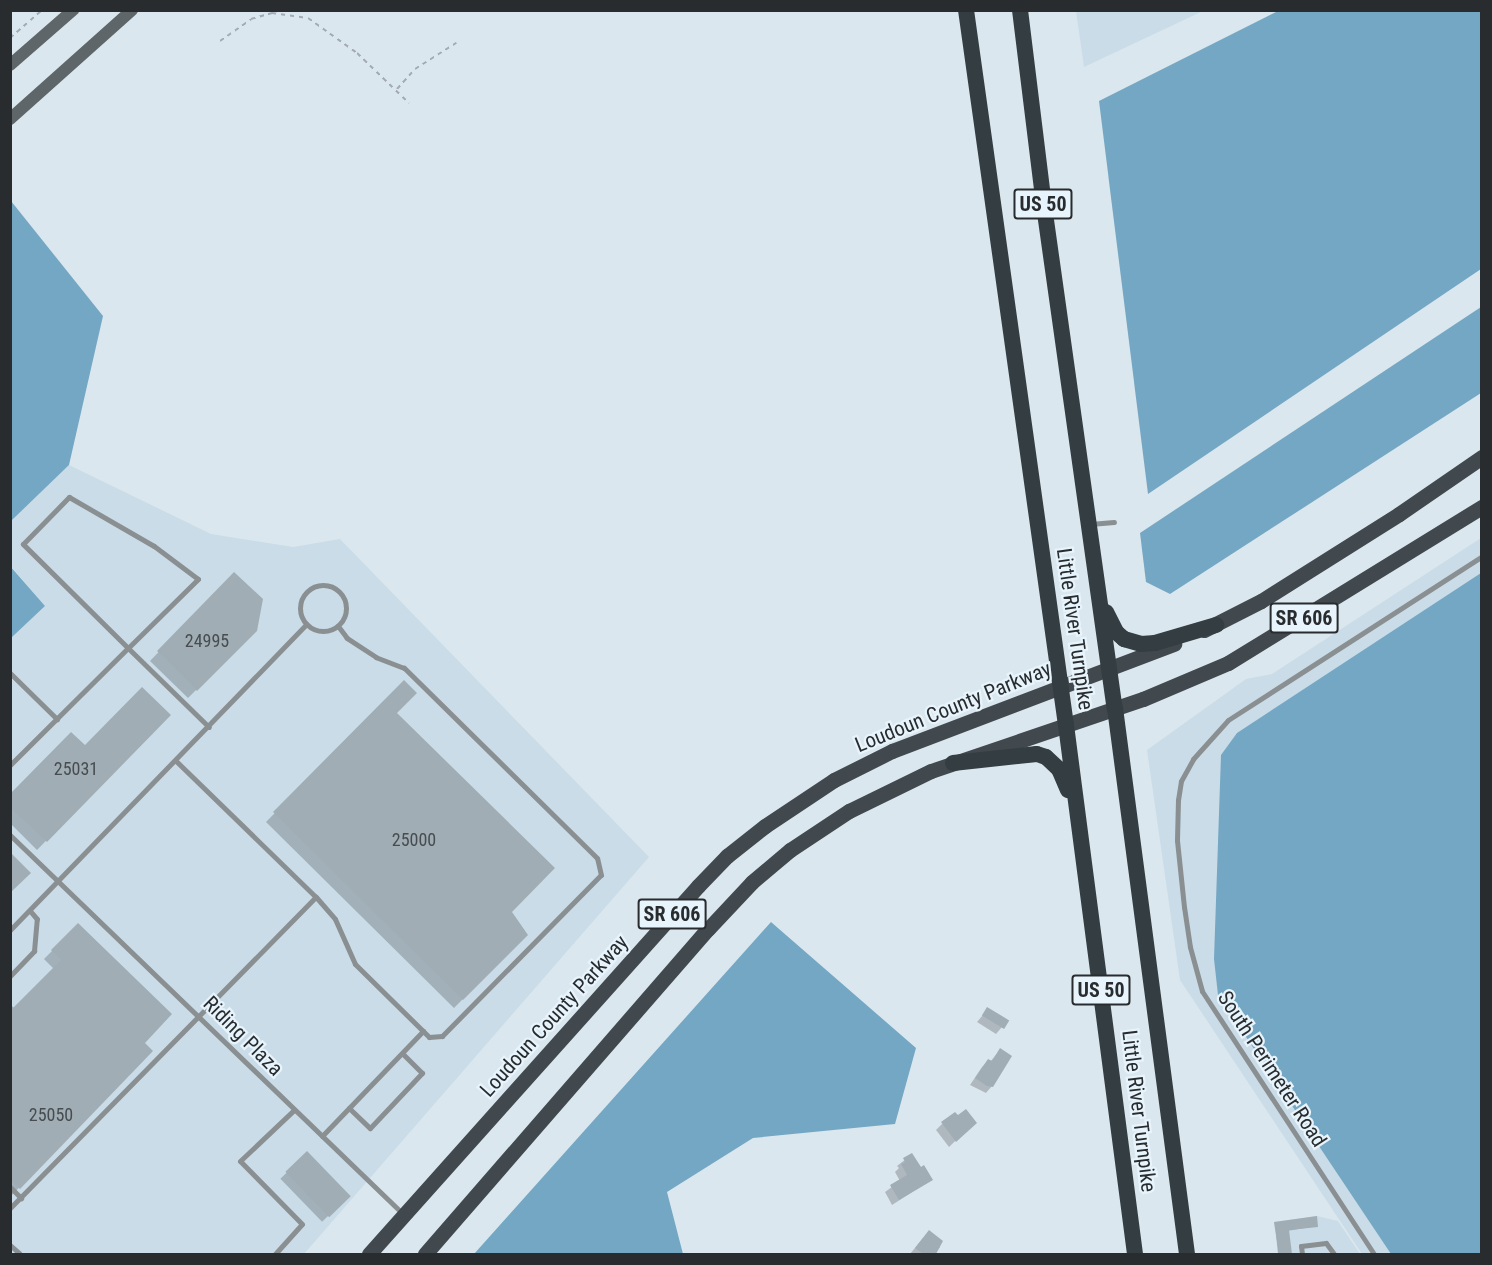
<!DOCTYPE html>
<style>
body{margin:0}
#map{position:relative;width:1492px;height:1265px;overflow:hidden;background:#dbe7ee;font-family:"Roboto Condensed",sans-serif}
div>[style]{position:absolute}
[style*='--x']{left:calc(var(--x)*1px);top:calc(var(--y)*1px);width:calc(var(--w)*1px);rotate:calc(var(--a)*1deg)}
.built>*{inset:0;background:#cadce8}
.forest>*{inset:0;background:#74a7c3}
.shadow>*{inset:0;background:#0003;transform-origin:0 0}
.building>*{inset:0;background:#a1adb4;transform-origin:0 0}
.path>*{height:2px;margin-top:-1px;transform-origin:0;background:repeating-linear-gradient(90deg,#a2abb1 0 4.5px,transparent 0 9px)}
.service>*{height:5px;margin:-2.5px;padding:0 2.5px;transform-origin:2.5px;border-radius:2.5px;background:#8a8f92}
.service>.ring{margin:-2.5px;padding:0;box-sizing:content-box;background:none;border:5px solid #8a8f92;border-radius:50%}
.secondary>*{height:12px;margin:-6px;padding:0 6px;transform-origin:6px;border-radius:6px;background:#5f666a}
.primary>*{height:15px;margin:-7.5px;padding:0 7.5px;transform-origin:7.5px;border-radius:7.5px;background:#41494e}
.trunk>*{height:16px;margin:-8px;padding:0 8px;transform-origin:8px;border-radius:8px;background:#343e42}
span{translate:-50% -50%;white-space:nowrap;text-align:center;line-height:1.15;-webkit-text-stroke:4.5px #e8f4fc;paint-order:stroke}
.number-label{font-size:18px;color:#464c50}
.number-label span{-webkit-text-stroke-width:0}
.shield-label span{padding:2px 4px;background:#e8f4fc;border:2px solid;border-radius:4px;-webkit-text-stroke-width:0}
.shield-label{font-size:20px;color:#282c2f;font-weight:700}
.street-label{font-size:21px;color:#282c2f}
.frame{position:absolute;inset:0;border:12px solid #282c2f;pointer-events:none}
</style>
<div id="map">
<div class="built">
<i style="clip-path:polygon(1076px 11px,1076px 10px,1203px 11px,1084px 67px)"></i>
<i style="clip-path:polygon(69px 465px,211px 534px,293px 547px,340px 539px,649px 857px,304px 1254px,11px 1254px,11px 638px,45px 606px,11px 566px,11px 521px)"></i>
<i style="clip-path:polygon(1481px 538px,1481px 1254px,1362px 1254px,1180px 980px,1147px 750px,1246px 679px,1272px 674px)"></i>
<i style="clip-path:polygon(1317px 1216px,1338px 1221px,1360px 1254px,1278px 1254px,1274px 1222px)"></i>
</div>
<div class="forest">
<i style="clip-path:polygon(1280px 10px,1481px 11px,1481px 269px,1148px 494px,1099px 101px)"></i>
<i style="clip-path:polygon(11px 201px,103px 316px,69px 465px,11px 521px)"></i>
<i style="clip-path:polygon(1481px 307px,1481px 393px,1170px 594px,1146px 582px,1140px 533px)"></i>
<i style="clip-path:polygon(10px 566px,45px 606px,11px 638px,10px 638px)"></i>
<i style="clip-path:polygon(1481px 573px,1481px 1254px,1391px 1254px,1218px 995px,1214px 959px,1221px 755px,1237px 733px)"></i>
<i style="clip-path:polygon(771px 922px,916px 1048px,895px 1124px,753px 1138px,667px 1192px,683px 1254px,474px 1254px)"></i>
</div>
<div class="shadow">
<i style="clip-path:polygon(234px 574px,256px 630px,188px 698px,150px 661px)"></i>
<i style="clip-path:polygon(404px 682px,395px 713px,510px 912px,526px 935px,454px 1008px,266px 822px)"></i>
<i style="clip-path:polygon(169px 715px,37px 850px,10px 823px,10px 796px,85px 747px)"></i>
<i style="clip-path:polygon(78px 925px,143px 1043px,151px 1051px,11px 1196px,10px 1004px,15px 1009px,54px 969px,44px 959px)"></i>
<i style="clip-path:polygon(988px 1009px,1002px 1027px,996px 1034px,977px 1022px)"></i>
<i style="clip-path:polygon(1000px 1050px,992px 1086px,986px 1093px,970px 1085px,982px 1067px,988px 1061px,990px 1062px)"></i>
<i style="clip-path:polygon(975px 1122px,949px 1147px,936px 1130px,942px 1124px)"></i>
<i style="left:307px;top:1153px;width:60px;height:37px;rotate:46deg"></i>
<i style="clip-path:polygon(911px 1155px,931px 1180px,892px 1205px,885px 1192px,900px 1181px,895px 1172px,899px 1168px,897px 1166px)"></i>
<i style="clip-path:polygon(1275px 1223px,1317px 1226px,1287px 1231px,1291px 1254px,1278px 1254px)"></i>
<i style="clip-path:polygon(923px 1238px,940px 1247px,934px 1254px,910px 1254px)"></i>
</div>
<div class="building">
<i style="clip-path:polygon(234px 572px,263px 599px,257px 631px,197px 691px,157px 651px)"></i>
<i style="clip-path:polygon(404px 680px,417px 693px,397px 713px,555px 868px,512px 912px,528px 935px,463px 1000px,273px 812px)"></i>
<i style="clip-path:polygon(142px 687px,171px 715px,47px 842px,10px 807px,10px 794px,71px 732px,85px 745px)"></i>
<i style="clip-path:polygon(10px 852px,31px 873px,10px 893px)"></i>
<i style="clip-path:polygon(78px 923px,172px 1014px,145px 1043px,153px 1051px,20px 1189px,10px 1179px,10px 1011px,61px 960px,51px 950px)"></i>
<i style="left:987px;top:1007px;width:26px;height:10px;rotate:31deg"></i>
<i style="clip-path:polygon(1000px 1048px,1012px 1056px,993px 1087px,987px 1086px,975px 1078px,988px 1059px,992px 1061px)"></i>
<i style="clip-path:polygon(966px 1109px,977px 1123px,956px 1142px,941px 1122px,955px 1112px,958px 1115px)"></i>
<i style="left:307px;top:1151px;width:63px;height:30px;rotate:46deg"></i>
<i style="clip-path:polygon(912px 1153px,921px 1167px,924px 1165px,933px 1180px,899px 1200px,890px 1185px,907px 1175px,901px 1164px,905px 1162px,903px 1158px)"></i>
<i style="clip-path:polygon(1317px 1216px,1318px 1227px,1289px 1230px,1292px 1254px,1279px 1254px,1274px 1222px)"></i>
<i style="clip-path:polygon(929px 1230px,943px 1241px,936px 1254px,923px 1254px,915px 1248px)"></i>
</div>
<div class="path">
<i style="--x:10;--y:38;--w:43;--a:-41.2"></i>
<i style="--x:220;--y:41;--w:38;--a:-35"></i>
<i style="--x:251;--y:19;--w:22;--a:-16"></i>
<i style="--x:272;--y:13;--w:36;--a:8"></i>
<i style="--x:308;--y:18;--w:60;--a:35.5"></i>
<i style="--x:357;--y:53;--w:72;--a:43.9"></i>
<i style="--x:397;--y:89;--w:27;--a:-48"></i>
<i style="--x:415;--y:69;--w:49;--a:-32.4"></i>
</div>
<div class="service">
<i style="--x:69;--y:497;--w:98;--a:30"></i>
<i style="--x:154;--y:546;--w:55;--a:36.9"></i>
<i style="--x:198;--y:579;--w:98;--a:135.4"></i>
<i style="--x:128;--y:648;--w:148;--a:-135.3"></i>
<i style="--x:23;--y:544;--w:66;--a:-45.6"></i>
<i style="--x:1090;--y:524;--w:24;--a:-5"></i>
<i class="ring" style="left:300px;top:585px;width:41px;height:41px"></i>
<i style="--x:10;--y:673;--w:66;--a:44.4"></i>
<i style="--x:176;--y:761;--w:195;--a:44.2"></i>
<i style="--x:316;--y:897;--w:29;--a:49"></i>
<i style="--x:335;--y:919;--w:49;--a:66"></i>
<i style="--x:355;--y:964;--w:104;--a:44.6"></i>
<i style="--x:429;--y:1037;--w:13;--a:-4"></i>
<i style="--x:442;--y:1036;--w:226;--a:-45.4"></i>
<i style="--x:601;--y:875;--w:17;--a:-103"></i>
<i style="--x:597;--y:858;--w:271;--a:-135.4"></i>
<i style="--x:404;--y:668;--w:30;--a:-159"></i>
<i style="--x:376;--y:657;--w:35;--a:-147"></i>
<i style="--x:347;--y:638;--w:15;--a:-127"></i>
<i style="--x:10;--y:765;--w:166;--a:-44.8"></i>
<i style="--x:128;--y:648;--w:113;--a:44.3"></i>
<i style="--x:10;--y:835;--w:546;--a:43.96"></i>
<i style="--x:10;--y:930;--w:426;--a:-45.9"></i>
<i style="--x:10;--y:976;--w:35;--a:-46"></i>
<i style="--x:34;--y:951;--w:32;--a:-85"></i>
<i style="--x:37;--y:919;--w:11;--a:-131"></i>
<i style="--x:349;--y:1108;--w:29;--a:44"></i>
<i style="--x:370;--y:1128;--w:76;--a:-46.6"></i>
<i style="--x:422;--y:1073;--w:28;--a:-135"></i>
<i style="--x:322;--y:1136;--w:146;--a:-46.1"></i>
<i style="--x:10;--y:1187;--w:16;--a:45"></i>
<i style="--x:10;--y:1208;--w:436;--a:-45.5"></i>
<i style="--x:10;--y:1245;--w:13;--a:42"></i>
<i style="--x:275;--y:1254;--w:40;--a:-48"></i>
<i style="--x:302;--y:1224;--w:88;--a:-134.5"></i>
<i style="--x:240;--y:1161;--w:74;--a:-43.4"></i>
<i style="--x:1302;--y:1254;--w:8;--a:-97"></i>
<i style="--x:1301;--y:1246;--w:25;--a:-7"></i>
<i style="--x:1326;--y:1243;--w:14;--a:54"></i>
<i style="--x:1374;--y:1254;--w:314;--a:-123.2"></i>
<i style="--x:1202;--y:991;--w:46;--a:-105.3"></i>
<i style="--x:1190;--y:947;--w:40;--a:-98.5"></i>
<i style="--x:1184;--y:907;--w:67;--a:-96"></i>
<i style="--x:1177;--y:840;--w:40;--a:-88.6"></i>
<i style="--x:1178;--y:800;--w:19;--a:-81"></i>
<i style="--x:1181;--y:781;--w:25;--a:-61"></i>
<i style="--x:1193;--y:759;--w:52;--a:-48.1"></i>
<i style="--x:1228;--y:720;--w:302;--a:-32.8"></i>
</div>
<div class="secondary">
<i style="--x:10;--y:65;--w:84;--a:-41.1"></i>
<i style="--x:10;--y:119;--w:164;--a:-41.8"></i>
</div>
<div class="primary">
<i style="--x:1204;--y:630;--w:64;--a:-27"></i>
<i style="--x:1261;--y:601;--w:163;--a:-32.2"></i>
<i style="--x:1399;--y:514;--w:101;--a:-34.5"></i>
<i style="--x:369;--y:1254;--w:494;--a:-48.2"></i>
<i style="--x:698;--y:886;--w:42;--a:-46"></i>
<i style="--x:727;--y:856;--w:48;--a:-38.3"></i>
<i style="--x:765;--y:826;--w:83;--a:-33.7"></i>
<i style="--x:834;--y:780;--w:65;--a:-26.6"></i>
<i style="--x:892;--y:751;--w:302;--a:-20.8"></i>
<i style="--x:425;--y:1254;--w:431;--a:-49"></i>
<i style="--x:708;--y:929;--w:64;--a:-46.9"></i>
<i style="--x:752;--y:882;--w:50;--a:-40.1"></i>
<i style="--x:790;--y:850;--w:71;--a:-33.5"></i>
<i style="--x:849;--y:811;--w:91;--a:-26"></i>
<i style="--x:931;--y:771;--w:224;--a:-18.8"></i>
<i style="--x:1143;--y:699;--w:92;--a:-23"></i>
<i style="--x:1228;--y:663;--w:298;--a:-31.6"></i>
</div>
<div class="trunk">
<i style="--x:966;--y:10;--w:722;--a:82.04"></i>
<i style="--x:1066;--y:725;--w:533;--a:82.57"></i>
<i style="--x:1020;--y:10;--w:205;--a:83"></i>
<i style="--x:1045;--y:213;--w:500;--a:82"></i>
<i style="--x:1115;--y:708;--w:551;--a:82.49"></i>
<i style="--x:1106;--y:612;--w:22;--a:63"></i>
<i style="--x:1116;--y:632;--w:11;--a:41"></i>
<i style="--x:1124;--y:639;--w:18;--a:16"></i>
<i style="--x:1141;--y:644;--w:14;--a:-4"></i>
<i style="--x:1155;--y:643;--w:64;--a:-16.4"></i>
<i style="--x:953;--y:763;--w:84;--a:-6.1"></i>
<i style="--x:1037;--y:754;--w:9;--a:18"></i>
<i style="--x:1046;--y:757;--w:18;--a:43"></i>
<i style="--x:1059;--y:769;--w:23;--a:67"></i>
</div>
<div class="number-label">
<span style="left:207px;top:641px">24995</span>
<span style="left:76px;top:769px">25031</span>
<span style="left:414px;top:840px">25000</span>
<span style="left:51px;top:1115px">25050</span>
</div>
<div class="shield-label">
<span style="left:1043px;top:204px">US 50</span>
<span style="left:1304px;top:618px">SR 606</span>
<span style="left:672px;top:914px">SR 606</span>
<span style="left:1101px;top:990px">US 50</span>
</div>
<div class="street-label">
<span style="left:1075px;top:629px;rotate:82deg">Little River Turnpike</span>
<span style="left:953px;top:707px;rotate:-22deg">Loudoun County Parkway</span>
<span style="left:554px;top:1016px;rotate:-48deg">Loudoun County Parkway</span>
<span style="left:243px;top:1036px;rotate:45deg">Riding Plaza</span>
<span style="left:1272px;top:1069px;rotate:57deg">South Perimeter Road</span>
<span style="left:1139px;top:1111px;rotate:83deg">Little River Turnpike</span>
</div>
<div class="frame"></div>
</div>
